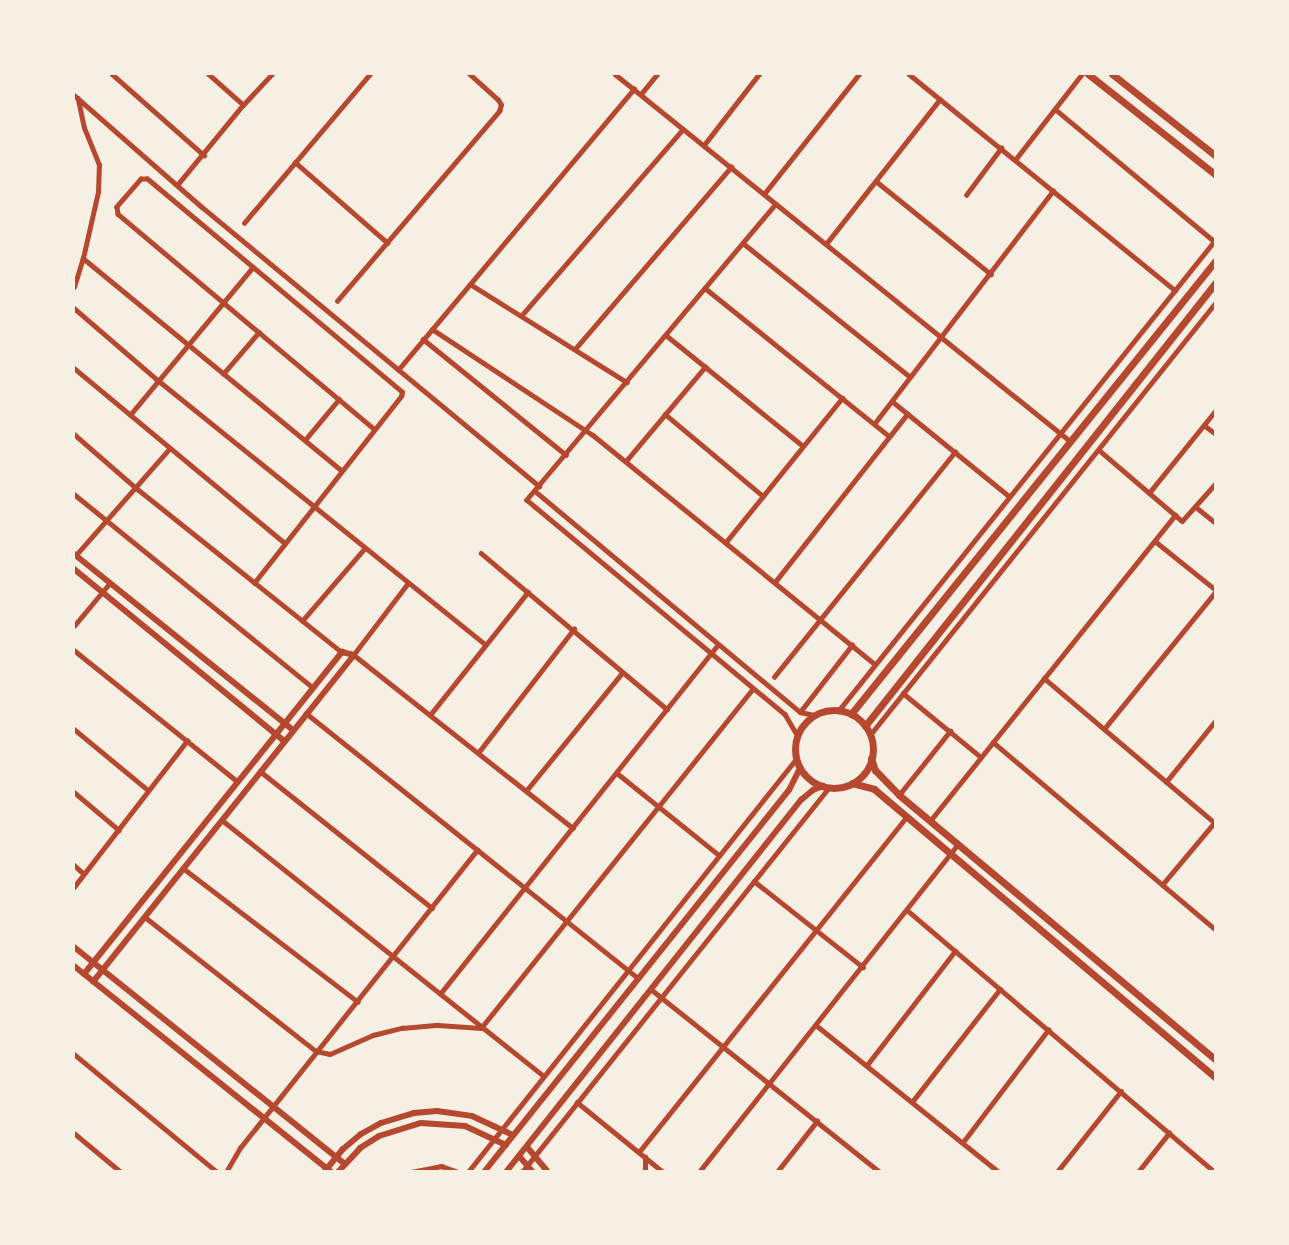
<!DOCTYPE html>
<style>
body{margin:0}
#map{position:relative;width:1289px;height:1245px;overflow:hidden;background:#f6efe4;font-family:"Space Grotesk",sans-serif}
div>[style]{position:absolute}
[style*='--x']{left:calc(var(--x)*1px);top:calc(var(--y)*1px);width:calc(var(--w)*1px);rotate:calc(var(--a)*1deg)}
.minor>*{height:4.5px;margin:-2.25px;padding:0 2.25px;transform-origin:2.25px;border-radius:2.25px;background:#b5482f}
.tertiary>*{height:6px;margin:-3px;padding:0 3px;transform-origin:3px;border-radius:3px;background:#b5482f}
.secondary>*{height:7px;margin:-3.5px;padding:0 3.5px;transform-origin:3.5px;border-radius:3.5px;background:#b5482f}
.secondary>.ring{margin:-3.5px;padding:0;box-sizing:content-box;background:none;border:7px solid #b5482f;border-radius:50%}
span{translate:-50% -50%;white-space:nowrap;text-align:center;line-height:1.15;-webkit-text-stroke:6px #f6efe4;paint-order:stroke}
.frame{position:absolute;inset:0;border:75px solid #f6efe4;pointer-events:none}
</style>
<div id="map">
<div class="minor">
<i style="--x:112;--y:74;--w:123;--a:41.4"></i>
<i style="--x:615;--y:74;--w:585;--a:38.89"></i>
<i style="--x:909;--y:74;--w:343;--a:39.1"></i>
<i style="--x:641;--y:94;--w:26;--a:-51"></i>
<i style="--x:74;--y:95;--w:170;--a:41.2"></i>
<i style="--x:202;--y:207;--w:438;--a:39.6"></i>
<i style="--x:243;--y:105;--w:42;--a:-46.9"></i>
<i style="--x:1055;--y:109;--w:207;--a:39.7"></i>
<i style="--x:704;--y:145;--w:90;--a:-52.2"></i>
<i style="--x:1015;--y:160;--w:109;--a:-52.1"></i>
<i style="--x:295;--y:162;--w:123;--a:41.1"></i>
<i style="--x:876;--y:181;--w:148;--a:39"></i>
<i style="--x:178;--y:184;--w:102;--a:-50.6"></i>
<i style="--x:243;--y:105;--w:47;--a:-138.5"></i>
<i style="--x:764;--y:194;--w:153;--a:-51.6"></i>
<i style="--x:966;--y:195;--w:59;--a:-53.3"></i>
<i style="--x:776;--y:204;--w:387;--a:130.1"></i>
<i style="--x:527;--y:500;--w:335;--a:39.7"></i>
<i style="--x:785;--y:714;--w:24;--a:60"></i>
<i style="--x:244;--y:223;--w:195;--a:-49.8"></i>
<i style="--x:743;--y:243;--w:214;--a:38.7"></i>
<i style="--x:826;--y:244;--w:184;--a:-51.8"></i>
<i style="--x:83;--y:258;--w:334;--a:39.4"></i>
<i style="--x:470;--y:284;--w:185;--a:32"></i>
<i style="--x:74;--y:287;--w:30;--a:-73"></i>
<i style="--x:83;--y:258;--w:68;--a:-77.2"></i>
<i style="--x:98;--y:192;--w:27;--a:-88"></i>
<i style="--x:99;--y:165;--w:40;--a:-112"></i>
<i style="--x:84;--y:128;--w:30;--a:-102"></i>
<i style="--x:705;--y:288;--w:236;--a:38.8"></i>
<i style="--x:337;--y:301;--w:250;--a:-49.5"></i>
<i style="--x:499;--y:111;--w:6;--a:-72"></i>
<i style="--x:501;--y:105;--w:6;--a:-121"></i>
<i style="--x:498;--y:100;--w:39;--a:-138"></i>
<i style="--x:74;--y:308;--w:112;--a:40.7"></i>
<i style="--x:159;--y:381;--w:419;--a:38.9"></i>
<i style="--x:521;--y:316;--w:247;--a:-49.1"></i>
<i style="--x:432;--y:329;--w:193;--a:33.4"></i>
<i style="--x:593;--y:435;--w:363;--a:39.1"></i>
<i style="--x:666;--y:335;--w:176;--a:39"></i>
<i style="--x:423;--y:339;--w:184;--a:39"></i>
<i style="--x:575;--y:349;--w:240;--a:-49.4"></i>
<i style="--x:74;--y:368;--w:274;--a:39.7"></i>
<i style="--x:398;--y:370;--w:367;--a:-50"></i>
<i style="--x:223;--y:374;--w:55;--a:-49.4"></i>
<i style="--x:892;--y:401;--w:151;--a:39.1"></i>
<i style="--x:665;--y:414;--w:128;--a:39.9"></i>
<i style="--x:130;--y:415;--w:192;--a:-50.3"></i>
<i style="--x:874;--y:424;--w:294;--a:-52.5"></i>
<i style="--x:1204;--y:425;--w:15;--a:37"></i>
<i style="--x:74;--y:434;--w:81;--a:41"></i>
<i style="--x:135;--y:487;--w:265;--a:38.6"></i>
<i style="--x:305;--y:440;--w:53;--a:-50.3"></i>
<i style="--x:1099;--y:450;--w:109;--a:40.5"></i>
<i style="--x:1182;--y:521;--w:51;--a:-48.2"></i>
<i style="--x:626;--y:461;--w:123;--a:-50"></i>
<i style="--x:535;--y:491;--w:345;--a:39.8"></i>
<i style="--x:800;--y:712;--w:14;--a:12"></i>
<i style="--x:1149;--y:493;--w:107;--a:-51.1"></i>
<i style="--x:74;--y:494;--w:306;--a:39"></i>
<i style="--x:1196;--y:507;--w:26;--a:39"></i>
<i style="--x:1155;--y:541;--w:78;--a:38.8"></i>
<i style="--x:726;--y:542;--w:185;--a:-51.1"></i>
<i style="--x:481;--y:553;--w:243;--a:40"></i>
<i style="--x:76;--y:555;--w:142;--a:-48.7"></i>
<i style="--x:775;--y:582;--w:214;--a:-51.8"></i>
<i style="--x:254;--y:583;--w:238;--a:-51.8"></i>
<i style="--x:401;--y:396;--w:4;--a:-76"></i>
<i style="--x:402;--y:392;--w:332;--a:-140.1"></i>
<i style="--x:147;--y:179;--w:6;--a:180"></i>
<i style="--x:141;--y:179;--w:37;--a:131"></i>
<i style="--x:117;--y:207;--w:7;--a:82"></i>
<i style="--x:118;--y:214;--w:334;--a:40"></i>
<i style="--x:408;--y:584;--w:89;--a:127.3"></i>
<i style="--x:354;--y:655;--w:279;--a:38.3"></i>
<i style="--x:302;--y:621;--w:95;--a:-49.3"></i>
<i style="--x:74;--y:626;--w:55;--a:-50.2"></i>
<i style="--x:74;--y:650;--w:209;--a:38.8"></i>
<i style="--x:774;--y:677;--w:289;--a:-51.2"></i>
<i style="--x:1044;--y:678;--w:226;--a:40.3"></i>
<i style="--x:903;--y:693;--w:101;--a:39.4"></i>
<i style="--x:839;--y:710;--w:603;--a:-51.33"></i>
<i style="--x:800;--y:712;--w:85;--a:-52.2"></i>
<i style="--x:306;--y:713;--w:425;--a:38.6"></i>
<i style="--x:430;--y:715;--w:157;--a:-51.5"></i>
<i style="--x:74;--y:729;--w:96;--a:39.5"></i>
<i style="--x:1104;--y:729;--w:178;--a:-50.9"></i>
<i style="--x:870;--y:735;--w:554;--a:-51.37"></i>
<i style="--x:993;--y:742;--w:292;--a:40.1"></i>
<i style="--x:478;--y:753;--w:157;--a:-52.3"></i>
<i style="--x:260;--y:771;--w:220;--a:38.5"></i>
<i style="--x:617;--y:773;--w:131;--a:38.8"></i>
<i style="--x:1166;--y:782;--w:80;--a:-51.1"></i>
<i style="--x:526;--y:791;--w:152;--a:-50.9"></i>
<i style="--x:74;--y:792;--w:59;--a:40.2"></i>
<i style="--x:899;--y:795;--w:82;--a:-51.4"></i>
<i style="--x:222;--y:820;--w:411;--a:38.5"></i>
<i style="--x:930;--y:821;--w:392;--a:-51.3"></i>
<i style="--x:74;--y:865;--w:13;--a:42"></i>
<i style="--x:183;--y:868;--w:220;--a:37.4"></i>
<i style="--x:754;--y:881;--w:139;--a:38.3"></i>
<i style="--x:1162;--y:885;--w:81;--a:-50"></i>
<i style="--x:74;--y:887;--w:185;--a:-52.3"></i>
<i style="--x:907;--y:910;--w:404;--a:40.4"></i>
<i style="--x:145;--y:917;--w:217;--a:38.1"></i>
<i style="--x:316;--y:1051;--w:14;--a:12"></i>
<i style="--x:330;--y:1054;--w:47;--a:-23.8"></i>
<i style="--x:373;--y:1035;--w:30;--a:-14"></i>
<i style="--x:402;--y:1028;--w:36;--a:-5"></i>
<i style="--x:438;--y:1025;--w:43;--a:4"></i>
<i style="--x:481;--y:1028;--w:435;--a:-51.3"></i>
<i style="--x:652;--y:990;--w:292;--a:38.6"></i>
<i style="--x:440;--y:994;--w:446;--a:-51.5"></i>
<i style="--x:816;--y:1025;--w:235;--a:38.8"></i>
<i style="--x:74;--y:1054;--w:185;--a:39.5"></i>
<i style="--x:867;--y:1065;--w:144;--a:-52.3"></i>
<i style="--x:577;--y:1102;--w:111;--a:39.1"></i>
<i style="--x:912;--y:1102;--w:143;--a:-52.1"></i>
<i style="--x:74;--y:1133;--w:61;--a:39.7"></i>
<i style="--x:963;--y:1142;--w:141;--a:-52.8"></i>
<i style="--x:639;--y:1152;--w:428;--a:-51.4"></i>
<i style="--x:226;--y:1172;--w:28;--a:-60"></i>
<i style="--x:240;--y:1148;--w:381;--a:-51.5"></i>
<i style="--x:411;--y:1172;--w:31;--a:-11"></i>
<i style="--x:441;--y:1166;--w:18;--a:19"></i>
<i style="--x:468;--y:1172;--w:527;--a:-51.54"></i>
<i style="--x:522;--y:1172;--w:492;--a:-51.4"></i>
<i style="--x:645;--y:1172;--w:15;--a:-90"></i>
<i style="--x:699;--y:1172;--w:418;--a:-51.7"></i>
<i style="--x:777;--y:1172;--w:65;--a:-51.9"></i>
<i style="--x:1057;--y:1172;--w:103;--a:-51.7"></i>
<i style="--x:1138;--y:1172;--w:50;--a:-51.5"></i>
</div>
<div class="tertiary">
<i style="--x:74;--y:554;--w:281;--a:38.8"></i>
<i style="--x:74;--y:569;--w:271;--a:39.3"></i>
<i style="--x:74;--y:947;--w:346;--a:38.7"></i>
<i style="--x:74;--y:966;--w:329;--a:38.7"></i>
<i style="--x:84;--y:974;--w:413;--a:-51.3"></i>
<i style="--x:342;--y:652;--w:12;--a:14"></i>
<i style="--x:354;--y:655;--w:418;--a:128.6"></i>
<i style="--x:527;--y:1147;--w:33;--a:50"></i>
<i style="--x:519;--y:1156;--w:21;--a:49"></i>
<i style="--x:325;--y:1171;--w:28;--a:-51"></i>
<i style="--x:343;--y:1149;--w:23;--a:-40"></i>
<i style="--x:361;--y:1134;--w:23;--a:-29"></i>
<i style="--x:381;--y:1123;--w:34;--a:-17"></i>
<i style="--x:414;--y:1113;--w:23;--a:-5"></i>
<i style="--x:437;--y:1111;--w:35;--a:8"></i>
<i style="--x:472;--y:1116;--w:45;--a:24.9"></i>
<i style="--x:338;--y:1172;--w:33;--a:-47"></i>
<i style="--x:360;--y:1148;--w:22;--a:-32"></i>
<i style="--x:379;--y:1136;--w:44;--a:-17.2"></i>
<i style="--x:421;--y:1123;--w:44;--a:3.9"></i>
<i style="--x:465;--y:1126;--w:45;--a:24.9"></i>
<i style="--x:484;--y:1172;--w:489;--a:-51.4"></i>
<i style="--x:789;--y:790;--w:25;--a:-63"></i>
<i style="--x:506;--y:1172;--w:475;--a:-51.6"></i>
<i style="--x:801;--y:800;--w:16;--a:-40"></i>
<i style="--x:813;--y:790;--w:11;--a:-22"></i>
</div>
<div class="secondary">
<i style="--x:1088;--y:74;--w:163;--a:38.3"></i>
<i style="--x:1112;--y:74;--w:132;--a:38.3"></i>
<i class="ring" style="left:795px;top:710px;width:71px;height:71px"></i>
<i style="--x:851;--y:714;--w:583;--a:-51.2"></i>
<i style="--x:865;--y:726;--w:566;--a:-51.67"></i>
<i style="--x:871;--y:758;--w:13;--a:72"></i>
<i style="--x:875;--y:770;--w:35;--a:46"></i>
<i style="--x:899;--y:795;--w:413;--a:39.9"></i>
<i style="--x:852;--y:783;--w:23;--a:15"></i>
<i style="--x:874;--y:789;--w:448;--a:40.2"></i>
</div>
<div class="frame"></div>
</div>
